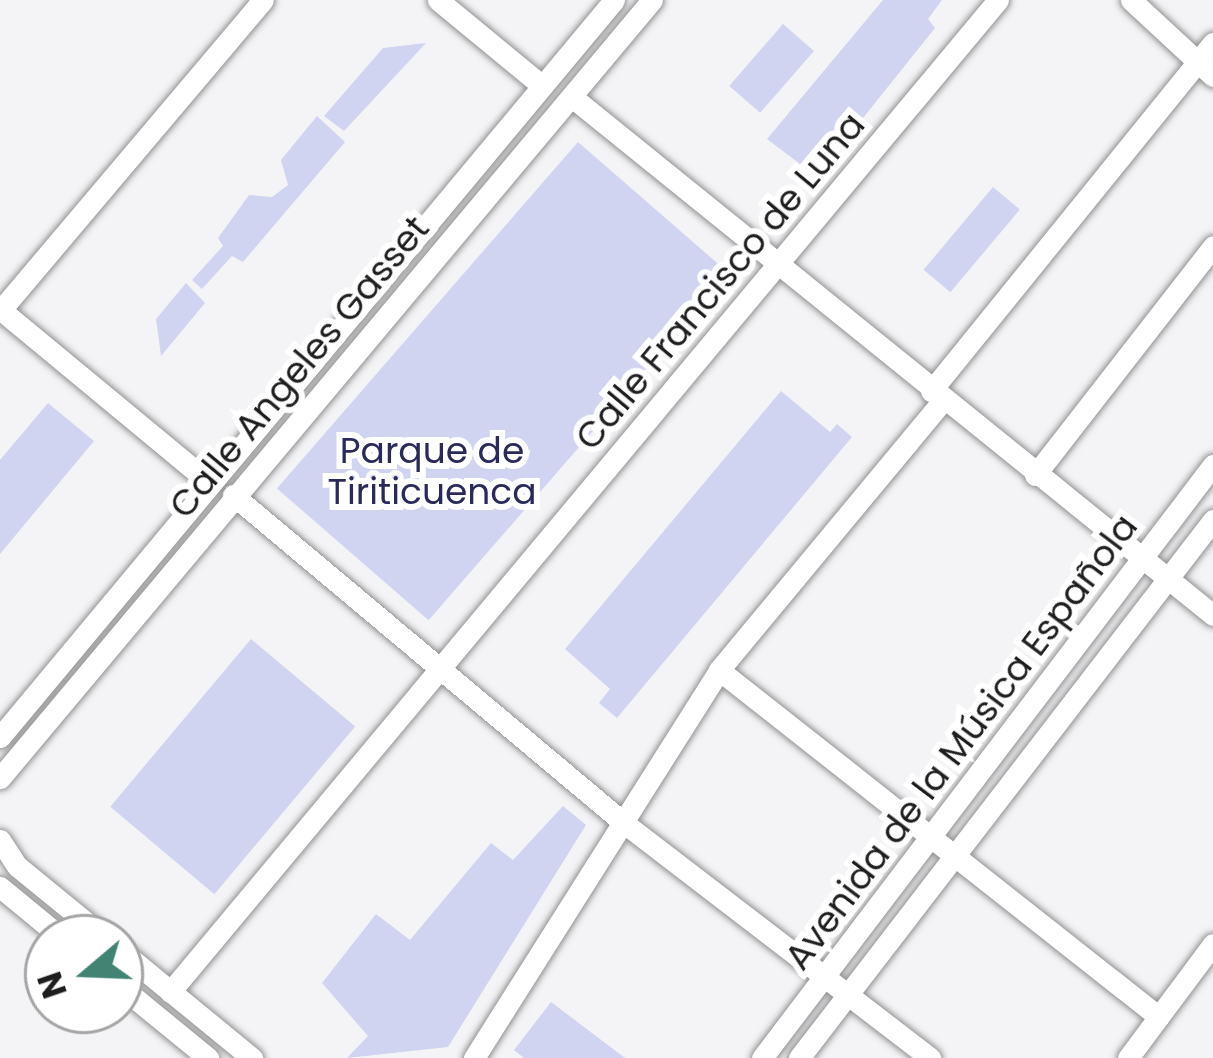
<!DOCTYPE html>
<meta charset="utf-8">
<style>
body{margin:0}
#map{position:relative;width:1213px;height:1058px;overflow:hidden;background:#f4f4f6;font-family:Poppins,sans-serif}
div>[style]{position:absolute}
[style*='--x']{left:calc(var(--x)*1px);top:calc(var(--y)*1px);width:calc(var(--w)*1px);rotate:calc(var(--a)*1deg)}
.green>*{inset:0;background:#d0d4f0;transform-origin:0 0}
.roads{filter:drop-shadow(0 0 3px #929394) drop-shadow(0 0 3px #929394)}
.minor>*{height:21px;margin:-10.5px;padding:0 10.5px;transform-origin:10.5px;border-radius:10.5px;background:#fff}
span{translate:-50% -50%;white-space:nowrap;text-align:center;line-height:1.15;-webkit-text-stroke:12px #fff;paint-order:stroke}
.street-label{font-size:36px;color:#1e1e1f}
.park-label{font-size:36px;color:#292a5a}
.north{position:absolute;left:24px;top:914px;width:120px;height:120px;box-sizing:border-box;background:#fff;border:3px solid #a5a5a5;border-radius:50%;rotate:251deg;font-size:33px;font-weight:700;line-height:48px;text-align:center;color:#1e1e1f}
.north::after{content:'';display:block;margin:auto;width:42px;height:54px;background:#428474;clip-path:polygon(50% 0,100% 100%,50% 72%,0 100%)}
</style>
<div id="map">
<div class="green">
<i style="clip-path:polygon(883px 0,942px 0,928px 19px,935px 28px,859px 123px,847px 113px,808px 170px,767px 139px)"></i>
<i style="left:783px;top:24px;width:41px;height:82px;rotate:41deg"></i>
<i style="clip-path:polygon(426px 43px,344px 131px,324px 116px,383px 48px)"></i>
<i style="clip-path:polygon(317px 116px,345px 142px,243px 262px,232px 256px,202px 289px,192px 280px,223px 246px,218px 238px,249px 195px,272px 197px,288px 185px,281px 160px)"></i>
<i style="left:578px;top:142px;width:201px;height:459px;rotate:41deg"></i>
<i style="left:993px;top:187px;width:35px;height:108px;rotate:40deg"></i>
<i style="clip-path:polygon(186px 283px,205px 303px,161px 356px,156px 319px)"></i>
<i style="clip-path:polygon(781px 391px,830px 432px,837px 424px,852px 437px,617px 718px,599px 703px,610px 689px,565px 649px)"></i>
<i style="clip-path:polygon(48px 403px,94px 441px,0 554px,0 460px)"></i>
<i style="left:251px;top:639px;width:136px;height:219px;rotate:40deg"></i>
<i style="clip-path:polygon(563px 806px,586px 825px,448px 1047px,347px 1058px,368px 1036px,322px 983px,376px 914px,410px 940px,491px 843px,513px 860px)"></i>
<i style="clip-path:polygon(551px 1002px,625px 1058px,524px 1058px,514px 1050px)"></i>
</div>
<div class="roads">
<div class="minor">
<i style="--x:438;--y:0;--w:132;--a:39.5"></i>
<i style="--x:1131;--y:0;--w:112;--a:42.8"></i>
<i style="--x:572;--y:97;--w:824;--a:38.94"></i>
<i style="--x:1;--y:310;--w:270;--a:39.6"></i>
<i style="--x:0;--y:311;--w:407;--a:-49.8"></i>
<i style="--x:931;--y:391;--w:448;--a:-51"></i>
<i style="--x:1035;--y:475;--w:290;--a:-52.1"></i>
<i style="--x:233;--y:495;--w:510;--a:39.99"></i>
<i style="--x:624;--y:823;--w:386;--a:37.5"></i>
<i style="--x:719;--y:670;--w:560;--a:38.26"></i>
<i style="--x:0;--y:737;--w:959;--a:-50.2"></i>
<i style="--x:0;--y:778;--w:1015;--a:-50.04"></i>
<i style="--x:0;--y:840;--w:31;--a:57"></i>
<i style="--x:17;--y:866;--w:114;--a:39.3"></i>
<i style="--x:0;--y:887;--w:80;--a:39.4"></i>
<i style="--x:120;--y:950;--w:171;--a:39.3"></i>
<i style="--x:120;--y:986;--w:114;--a:39.3"></i>
<i style="--x:170;--y:992;--w:1292;--a:-50.15"></i>
<i style="--x:474;--y:1058;--w:459;--a:-57.7"></i>
<i style="--x:719;--y:670;--w:349;--a:-50.3"></i>
<i style="--x:762;--y:1058;--w:745;--a:-52.75"></i>
<i style="--x:799;--y:1058;--w:679;--a:-52.42"></i>
<i style="--x:1128;--y:1058;--w:142;--a:-53.3"></i>
</div>
</div>
<div class="street-label">
<span style="left:720px;top:281px;rotate:-50deg">Calle Francisco de Luna</span>
<span style="left:299px;top:367px;rotate:-50deg">Calle Angeles Gasset</span>
<span style="left:961px;top:742px;rotate:-53deg">Avenida de la Música Española</span>
</div>
<div class="park-label">
<span style="left:432px;top:471px">Parque de<br>Tiriticuenca</span>
</div>
<div class="north">N</div>
</div>
